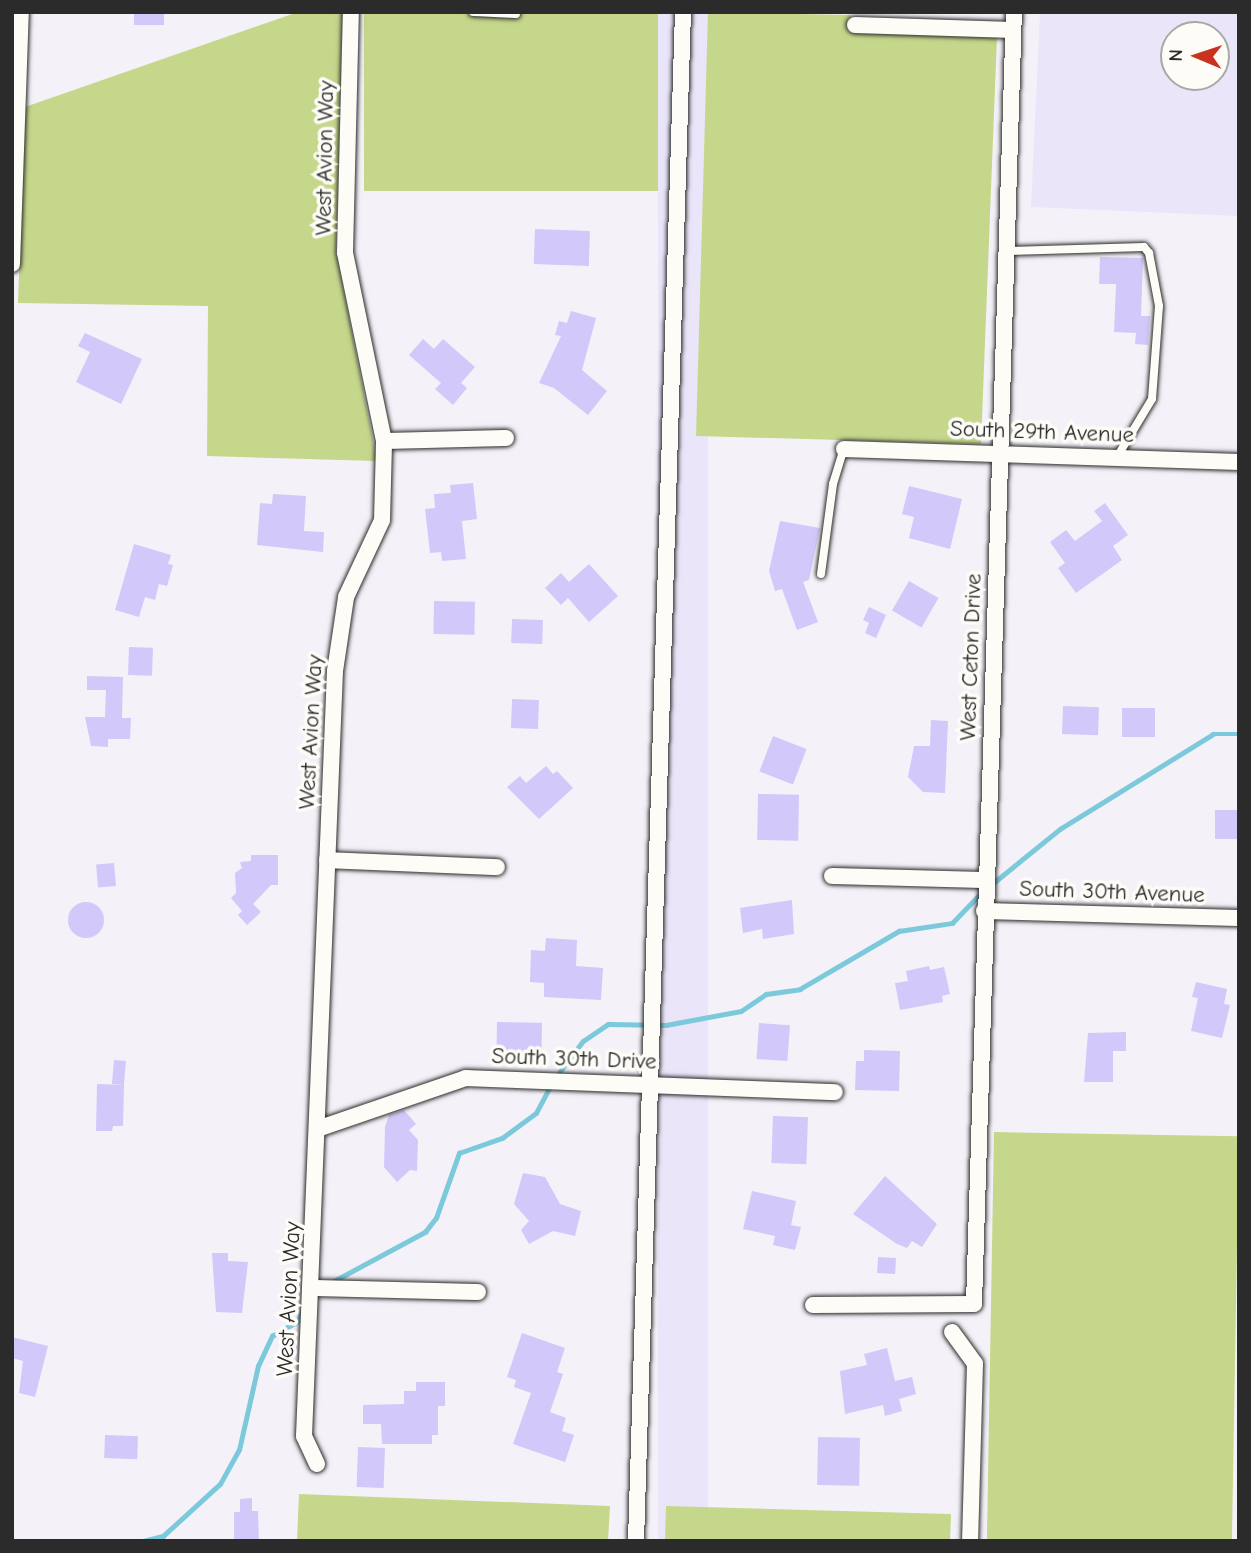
<!DOCTYPE html>
<style>
body{margin:0}
#map{position:relative;width:1251px;height:1553px;overflow:hidden;background:#f4f2f8;font-family:"Comic Neue",sans-serif}
div>[style]{position:absolute}
[style*='--x']{left:calc(var(--x)*1px);top:calc(var(--y)*1px);width:calc(var(--w)*1px);rotate:calc(var(--a)*1deg)}
.built>*{inset:0;background:#eae5f9;transform-origin:0 0}
.green>*{inset:0;background:#c5d78b;transform-origin:0 0}
.stream>*{height:4.5px;margin:-2.25px;padding:0 2.25px;transform-origin:2.25px;border-radius:2.25px;background:#7cc9db}
.building>*{inset:0;background:#d2c8fa;transform-origin:0 0}
.round{border-radius:50%}
.roads{filter:drop-shadow(0 0 2px #2b2b2b) drop-shadow(0 0 2px #2b2b2b)}
.lane>*{height:8px;margin:-4px;padding:0 4px;transform-origin:4px;border-radius:4px;background:#fdfcf7}
.street>*{height:16px;margin:-8px;padding:0 8px;transform-origin:8px;border-radius:8px;background:#fdfcf7}
span{translate:-50% -50%;white-space:nowrap;text-align:center;line-height:1.15;-webkit-text-stroke:7px #fdfcf7;paint-order:stroke}
.street-label{font-size:23px;color:#2b2b2b}
.frame{position:absolute;inset:0;border:14px solid #2b2b2b;pointer-events:none}
.north{position:absolute;left:1160px;top:21px;width:70px;height:70px;box-sizing:border-box;background:#fdfcf7;border:2px solid #a9a8a5;border-radius:50%;rotate:272deg;font-size:19px;font-weight:700;line-height:28px;text-align:center;color:#2b2b2b}
.north::after{content:'';display:block;margin:auto;width:24px;height:32px;background:#c8321e;clip-path:polygon(50% 0,100% 100%,50% 72%,0 100%)}
</style>
<div id="map">
<div class="built">
<i style="left:658px;top:12px;width:50px;height:1530px"></i>
<i style="clip-path:polygon(evenodd,1040px 12px,1239px 12px,1239px 216px,1031px 207px,1040px 12px,1174px 35px,1216px 35px,1216px 77px,1174px 77px,1174px 35px)"></i>
</div>
<div class="green">
<i style="clip-path:polygon(298px 12px,343px 12px,336px 251px,377px 461px,207px 456px,208px 306px,18px 303px,25px 107px)"></i>
<i style="left:364px;top:12px;width:294px;height:179px"></i>
<i style="clip-path:polygon(708px 12px,851px 15px,850px 32px,997px 37px,981px 444px,696px 436px)"></i>
<i style="left:994px;top:1132px;width:245px;height:409px;rotate:1deg"></i>
<i style="clip-path:polygon(299px 1494px,610px 1506px,608px 1541px,297px 1541px)"></i>
<i style="clip-path:polygon(666px 1506px,951px 1514px,950px 1541px,665px 1541px)"></i>
</div>
<div class="stream">
<i style="--x:992;--y:884;--w:87;--a:-39"></i>
<i style="--x:1060;--y:829;--w:180;--a:-31.8"></i>
<i style="--x:1213;--y:734;--w:26;--a:0"></i>
<i style="--x:555;--y:1078;--w:46;--a:-52.9"></i>
<i style="--x:583;--y:1041;--w:30;--a:-34"></i>
<i style="--x:608;--y:1024;--w:58;--a:1"></i>
<i style="--x:666;--y:1025;--w:76;--a:-10.6"></i>
<i style="--x:741;--y:1011;--w:30;--a:-34"></i>
<i style="--x:766;--y:994;--w:34;--a:-8"></i>
<i style="--x:800;--y:989;--w:115;--a:-30.4"></i>
<i style="--x:899;--y:931;--w:54;--a:-8.6"></i>
<i style="--x:952;--y:923;--w:45;--a:-45.9"></i>
<i style="--x:332;--y:1282;--w:106;--a:-28.3"></i>
<i style="--x:425;--y:1232;--w:18;--a:-52"></i>
<i style="--x:436;--y:1218;--w:69;--a:-70.5"></i>
<i style="--x:459;--y:1153;--w:46;--a:-19.2"></i>
<i style="--x:502;--y:1138;--w:42;--a:-36.3"></i>
<i style="--x:536;--y:1113;--w:32;--a:-62"></i>
<i style="--x:143;--y:1541;--w:21;--a:-14"></i>
<i style="--x:163;--y:1536;--w:77;--a:-42.4"></i>
<i style="--x:220;--y:1484;--w:39;--a:-61"></i>
<i style="--x:239;--y:1450;--w:86;--a:-77.3"></i>
<i style="--x:258;--y:1366;--w:33;--a:-65"></i>
<i style="--x:272;--y:1336;--w:30;--a:-30"></i>
<i style="--x:298;--y:1321;--w:12;--a:-66"></i>
</div>
<div class="building">
<i style="left:134px;top:12px;width:30px;height:13px"></i>
<i style="left:535px;top:229px;width:55px;height:35px;rotate:2deg"></i>
<i style="clip-path:polygon(1100px 257px,1143px 258px,1141px 316px,1150px 316px,1148px 345px,1135px 344px,1136px 333px,1114px 332px,1116px 284px,1099px 284px)"></i>
<i style="clip-path:polygon(571px 311px,596px 318px,582px 370px,607px 391px,588px 415px,554px 388px,539px 383px,561px 336px,555px 335px,559px 321px,567px 323px)"></i>
<i style="clip-path:polygon(85px 333px,142px 359px,121px 404px,76px 382px,90px 352px,78px 346px)"></i>
<i style="clip-path:polygon(423px 339px,434px 349px,443px 339px,475px 367px,461px 383px,467px 388px,453px 405px,435px 389px,441px 383px,409px 355px)"></i>
<i style="clip-path:polygon(473px 483px,477px 519px,462px 521px,466px 559px,442px 561px,441px 552px,430px 553px,425px 509px,435px 508px,434px 494px,451px 493px,450px 485px)"></i>
<i style="clip-path:polygon(909px 486px,962px 499px,950px 549px,909px 538px,914px 517px,902px 514px)"></i>
<i style="clip-path:polygon(273px 494px,306px 496px,304px 531px,324px 532px,323px 552px,257px 545px,260px 503px,272px 504px)"></i>
<i style="clip-path:polygon(1105px 503px,1128px 535px,1113px 546px,1122px 560px,1076px 593px,1058px 568px,1065px 563px,1050px 542px,1066px 530px,1075px 541px,1102px 521px,1094px 511px)"></i>
<i style="clip-path:polygon(780px 521px,820px 528px,809px 580px,803px 582px,818px 622px,797px 630px,782px 589px,775px 591px,769px 571px)"></i>
<i style="clip-path:polygon(134px 544px,171px 555px,168px 564px,173px 565px,167px 586px,159px 584px,155px 600px,145px 597px,139px 617px,115px 610px)"></i>
<i style="clip-path:polygon(589px 564px,618px 596px,589px 622px,568px 598px,561px 605px,545px 588px,561px 573px,569px 582px)"></i>
<i style="left:909px;top:581px;width:34px;height:34px;rotate:30deg"></i>
<i style="left:434px;top:601px;width:41px;height:33px;rotate:1deg"></i>
<i style="clip-path:polygon(869px 607px,886px 615px,876px 638px,865px 633px,869px 623px,863px 620px)"></i>
<i style="left:512px;top:619px;width:31px;height:24px;rotate:2deg"></i>
<i style="left:129px;top:647px;width:24px;height:28px;rotate:2deg"></i>
<i style="clip-path:polygon(87px 676px,123px 677px,122px 718px,131px 718px,130px 739px,108px 739px,108px 747px,91px 746px,85px 717px,105px 717px,106px 690px,87px 690px)"></i>
<i style="left:512px;top:699px;width:27px;height:29px;rotate:2deg"></i>
<i style="left:1063px;top:706px;width:36px;height:28px;rotate:2deg"></i>
<i style="left:1122px;top:708px;width:33px;height:29px"></i>
<i style="clip-path:polygon(931px 720px,948px 721px,945px 793px,923px 792px,908px 777px,914px 746px,930px 746px)"></i>
<i style="left:773px;top:736px;width:36px;height:38px;rotate:21deg"></i>
<i style="clip-path:polygon(546px 766px,553px 774px,557px 771px,573px 788px,539px 819px,507px 787px,520px 776px,526px 783px)"></i>
<i style="left:758px;top:794px;width:41px;height:46px;rotate:1deg"></i>
<i style="left:1239px;top:810px;width:29px;height:24px;rotate:90deg"></i>
<i style="clip-path:polygon(251px 855px,278px 855px,278px 885px,271px 885px,253px 904px,261px 912px,247px 925px,238px 915px,242px 911px,231px 898px,236px 893px,235px 873px,242px 868px,240px 862px,251px 861px)"></i>
<i style="left:114px;top:863px;width:23px;height:18px;rotate:85deg"></i>
<i style="clip-path:polygon(792px 900px,794px 934px,763px 939px,762px 929px,743px 933px,740px 908px)"></i>
<i class="round" style="left:68px;top:902px;width:36px;height:36px"></i>
<i style="clip-path:polygon(546px 938px,577px 940px,576px 966px,603px 968px,601px 1000px,544px 997px,544px 983px,530px 982px,531px 950px,545px 951px)"></i>
<i style="clip-path:polygon(929px 966px,930px 970px,944px 967px,950px 994px,942px 996px,943px 1002px,900px 1010px,895px 983px,908px 981px,906px 971px)"></i>
<i style="clip-path:polygon(1196px 982px,1227px 989px,1224px 1004px,1230px 1005px,1222px 1038px,1191px 1031px,1198px 998px,1192px 997px)"></i>
<i style="left:497px;top:1022px;width:45px;height:34px;rotate:1deg"></i>
<i style="left:759px;top:1023px;width:31px;height:36px;rotate:4deg"></i>
<i style="clip-path:polygon(1126px 1032px,1126px 1051px,1113px 1051px,1113px 1082px,1084px 1082px,1088px 1033px)"></i>
<i style="clip-path:polygon(864px 1050px,900px 1051px,899px 1091px,855px 1090px,856px 1061px,864px 1061px)"></i>
<i style="left:114px;top:1060px;width:12px;height:24px;rotate:5deg"></i>
<i style="clip-path:polygon(97px 1084px,124px 1085px,123px 1126px,113px 1126px,112px 1131px,96px 1131px)"></i>
<i style="clip-path:polygon(404px 1110px,416px 1124px,409px 1130px,418px 1140px,417px 1171px,410px 1170px,397px 1182px,384px 1167px,385px 1127px,389px 1115px)"></i>
<i style="left:773px;top:1116px;width:35px;height:47px;rotate:2deg"></i>
<i style="clip-path:polygon(523px 1173px,545px 1177px,560px 1204px,581px 1211px,575px 1236px,553px 1231px,529px 1244px,521px 1230px,529px 1221px,514px 1204px)"></i>
<i style="clip-path:polygon(885px 1176px,937px 1224px,922px 1247px,912px 1241px,907px 1248px,897px 1244px,853px 1214px)"></i>
<i style="clip-path:polygon(752px 1191px,796px 1201px,791px 1225px,801px 1227px,795px 1250px,773px 1245px,775px 1236px,743px 1229px)"></i>
<i style="clip-path:polygon(212px 1253px,228px 1253px,228px 1261px,248px 1262px,242px 1313px,216px 1312px)"></i>
<i style="left:878px;top:1257px;width:18px;height:16px;rotate:3deg"></i>
<i style="clip-path:polygon(522px 1333px,565px 1348px,557px 1372px,563px 1374px,550px 1412px,566px 1418px,562px 1431px,574px 1435px,565px 1462px,513px 1444px,531px 1393px,514px 1387px,516px 1380px,507px 1377px)"></i>
<i style="clip-path:polygon(12px 1337px,48px 1346px,35px 1397px,19px 1393px,23px 1361px,12px 1358px)"></i>
<i style="clip-path:polygon(887px 1348px,895px 1381px,912px 1377px,916px 1394px,899px 1399px,902px 1411px,885px 1416px,883px 1405px,845px 1414px,840px 1371px,867px 1365px,864px 1354px)"></i>
<i style="clip-path:polygon(416px 1382px,445px 1382px,445px 1406px,438px 1406px,438px 1435px,432px 1435px,432px 1444px,382px 1444px,381px 1424px,363px 1424px,363px 1405px,404px 1404px,404px 1391px,416px 1391px)"></i>
<i style="left:105px;top:1435px;width:33px;height:23px;rotate:2deg"></i>
<i style="left:818px;top:1437px;width:42px;height:48px;rotate:1deg"></i>
<i style="left:358px;top:1447px;width:27px;height:40px;rotate:2deg"></i>
<i style="clip-path:polygon(252px 1498px,252px 1511px,258px 1511px,259px 1541px,234px 1541px,234px 1512px,240px 1512px,240px 1499px)"></i>
</div>
<div class="roads">
<div class="lane">
<i style="--x:473;--y:12;--w:43;--a:2.7"></i>
<i style="--x:1009;--y:251;--w:135;--a:-1.7"></i>
<i style="--x:1144;--y:247;--w:8;--a:50"></i>
<i style="--x:1149;--y:253;--w:54;--a:79.3"></i>
<i style="--x:1159;--y:306;--w:93;--a:94.3"></i>
<i style="--x:1152;--y:399;--w:68;--a:121.1"></i>
<i style="--x:821;--y:574;--w:91;--a:-82.4"></i>
<i style="--x:833;--y:484;--w:37;--a:-73"></i>
</div>
<div class="street">
<i style="--x:855;--y:25;--w:158;--a:1.8"></i>
<i style="--x:12;--y:264;--w:252;--a:-88"></i>
<i style="--x:384;--y:441;--w:122;--a:-1.4"></i>
<i style="--x:844;--y:449;--w:395;--a:1.9"></i>
<i style="--x:327;--y:860;--w:170;--a:2.4"></i>
<i style="--x:832;--y:876;--w:152;--a:1.5"></i>
<i style="--x:984;--y:911;--w:255;--a:1.6"></i>
<i style="--x:320;--y:1128;--w:154;--a:-18.9"></i>
<i style="--x:466;--y:1078;--w:369;--a:2.2"></i>
<i style="--x:313;--y:1288;--w:165;--a:1.4"></i>
<i style="--x:813;--y:1305;--w:161;--a:-0.4"></i>
<i style="--x:974;--y:1304;--w:1293;--a:-88.23"></i>
<i style="--x:952;--y:1332;--w:39;--a:54"></i>
<i style="--x:975;--y:1364;--w:177;--a:91.6"></i>
<i style="--x:317;--y:1464;--w:31;--a:-115"></i>
<i style="--x:304;--y:1436;--w:766;--a:-87.68"></i>
<i style="--x:335;--y:671;--w:75;--a:-81.5"></i>
<i style="--x:346;--y:597;--w:85;--a:-64.9"></i>
<i style="--x:382;--y:520;--w:79;--a:-88.5"></i>
<i style="--x:384;--y:441;--w:193;--a:-101.7"></i>
<i style="--x:345;--y:252;--w:240;--a:-88.6"></i>
<i style="--x:636;--y:1541;--w:1530;--a:-88.24"></i>
</div>
</div>
<div class="street-label">
<span style="left:325px;top:158px;rotate:-89deg">West Avion Way</span>
<span style="left:1042px;top:432px;rotate:2deg">South 29th Avenue</span>
<span style="left:971px;top:657px;rotate:-88deg">West Ceton Drive</span>
<span style="left:311px;top:732px;rotate:-87deg">West Avion Way</span>
<span style="left:1112px;top:892px;rotate:2deg">South 30th Avenue</span>
<span style="left:574px;top:1059px;rotate:2deg">South 30th Drive</span>
<span style="left:289px;top:1299px;rotate:-87deg">West Avion Way</span>
</div>
<div class="frame"></div>
<div class="north">N</div>
</div>
